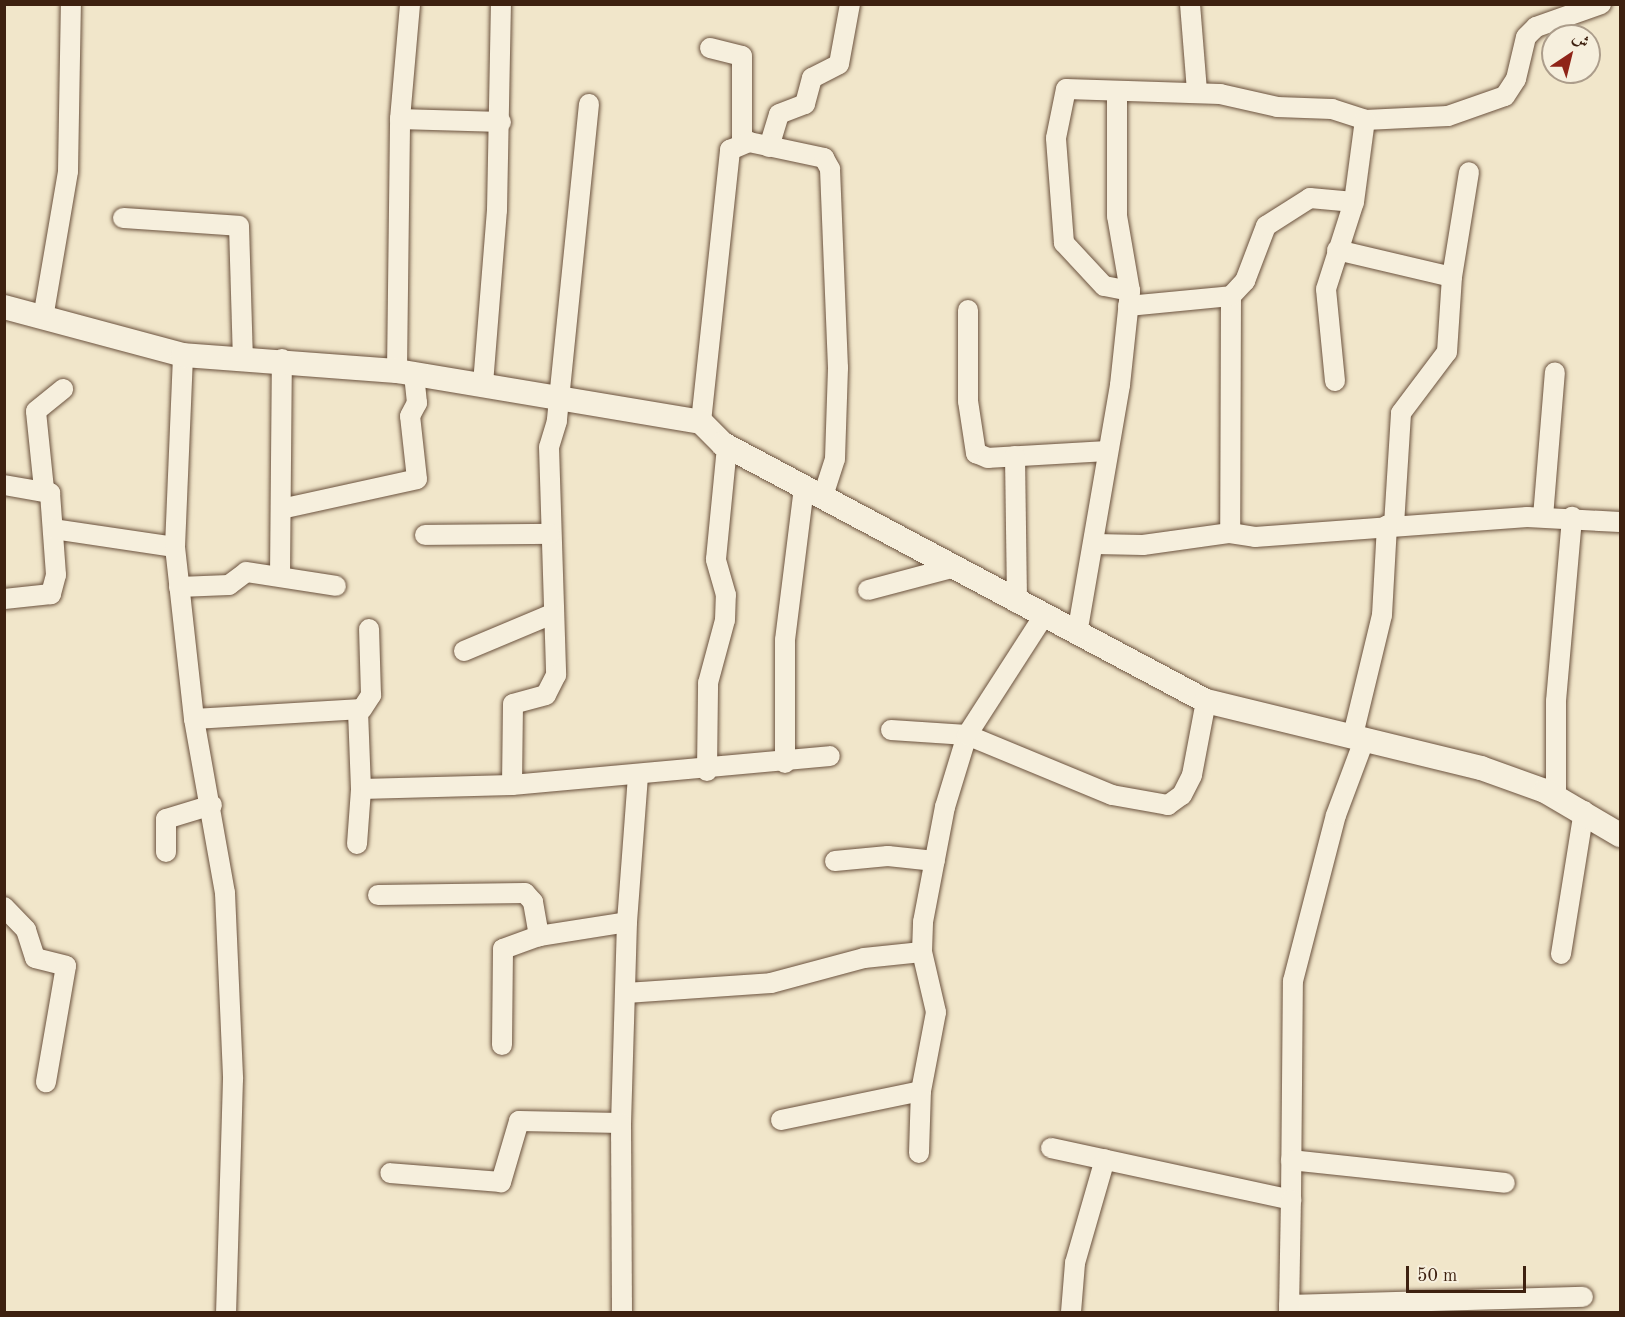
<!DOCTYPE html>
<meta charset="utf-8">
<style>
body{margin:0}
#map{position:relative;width:1625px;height:1317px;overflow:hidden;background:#f1e6ca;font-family:"Old Standard TT",Amiri,serif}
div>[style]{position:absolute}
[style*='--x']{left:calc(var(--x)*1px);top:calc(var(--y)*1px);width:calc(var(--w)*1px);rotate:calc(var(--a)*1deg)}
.roads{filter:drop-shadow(0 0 2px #6b523e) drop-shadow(0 0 2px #6b523e)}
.minor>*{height:20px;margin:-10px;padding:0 10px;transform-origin:10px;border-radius:10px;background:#f6efdd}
.tertiary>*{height:24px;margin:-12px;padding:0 12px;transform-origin:12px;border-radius:12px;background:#f6efdd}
span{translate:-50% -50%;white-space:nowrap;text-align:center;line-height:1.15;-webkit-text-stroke:4.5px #f6efdd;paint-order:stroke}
.frame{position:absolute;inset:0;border:6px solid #3e2110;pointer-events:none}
.north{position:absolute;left:1541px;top:24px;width:60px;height:60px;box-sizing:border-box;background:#f6efdd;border:2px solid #ac9d8b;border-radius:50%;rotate:35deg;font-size:16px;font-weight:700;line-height:24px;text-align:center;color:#3e2110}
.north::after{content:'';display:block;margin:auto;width:21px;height:27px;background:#8f2418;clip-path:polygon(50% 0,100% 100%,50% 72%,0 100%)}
.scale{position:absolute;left:1406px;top:1266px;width:120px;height:27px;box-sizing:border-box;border:3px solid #3e2110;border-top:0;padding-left:8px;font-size:18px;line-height:21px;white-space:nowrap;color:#3e2110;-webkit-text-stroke:4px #f6efdd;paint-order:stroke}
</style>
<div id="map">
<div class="roads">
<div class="minor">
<i style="--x:1190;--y:4;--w:87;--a:85.4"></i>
<i style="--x:710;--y:48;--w:33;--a:14"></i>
<i style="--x:742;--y:56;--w:86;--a:90"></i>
<i style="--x:589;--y:104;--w:319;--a:95.8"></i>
<i style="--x:557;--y:421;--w:27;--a:107"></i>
<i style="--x:549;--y:447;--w:228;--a:88.2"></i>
<i style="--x:556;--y:675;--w:22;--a:117"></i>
<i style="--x:546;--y:695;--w:34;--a:165"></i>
<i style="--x:513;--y:704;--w:81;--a:90.7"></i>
<i style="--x:512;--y:785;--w:319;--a:-5.2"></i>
<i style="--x:400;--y:119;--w:101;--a:1.7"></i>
<i style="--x:769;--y:147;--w:34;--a:-73"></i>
<i style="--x:779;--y:114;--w:28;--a:-21"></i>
<i style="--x:805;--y:104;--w:27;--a:-75"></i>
<i style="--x:812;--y:78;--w:30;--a:-27"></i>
<i style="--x:839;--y:64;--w:61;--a:-79.6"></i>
<i style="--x:123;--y:218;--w:116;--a:3.9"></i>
<i style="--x:239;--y:226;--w:131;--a:88.3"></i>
<i style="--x:1337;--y:250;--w:118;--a:13.2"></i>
<i style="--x:1452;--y:277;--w:106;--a:-80.8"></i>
<i style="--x:1130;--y:291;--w:26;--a:-169"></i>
<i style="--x:1104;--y:286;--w:59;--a:-132.9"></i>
<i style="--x:1064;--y:243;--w:105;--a:-94.4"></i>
<i style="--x:1056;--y:138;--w:50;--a:-78.5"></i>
<i style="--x:1066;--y:89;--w:154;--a:1.9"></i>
<i style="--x:1220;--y:94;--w:58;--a:12.8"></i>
<i style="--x:1277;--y:107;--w:55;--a:2.1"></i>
<i style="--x:1332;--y:109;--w:35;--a:18"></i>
<i style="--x:1365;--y:120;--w:83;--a:-2.8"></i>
<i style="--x:1448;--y:116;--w:60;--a:-19.3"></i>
<i style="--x:1505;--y:96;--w:20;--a:-57"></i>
<i style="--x:1516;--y:79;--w:43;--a:-76.6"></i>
<i style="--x:1526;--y:37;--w:14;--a:-45"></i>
<i style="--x:1536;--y:27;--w:69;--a:-19.5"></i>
<i style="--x:1231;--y:296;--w:237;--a:90.2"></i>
<i style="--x:1230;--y:533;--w:25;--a:9"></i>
<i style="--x:1255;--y:537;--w:273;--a:-4.2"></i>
<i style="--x:1527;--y:517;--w:93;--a:3.1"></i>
<i style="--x:1128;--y:306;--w:103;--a:-5.5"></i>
<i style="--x:1231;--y:296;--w:21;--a:-47"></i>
<i style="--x:1245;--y:281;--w:59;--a:-69.1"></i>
<i style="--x:1266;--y:226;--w:52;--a:-32.5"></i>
<i style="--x:1310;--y:198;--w:44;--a:5.2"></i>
<i style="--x:1354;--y:202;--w:83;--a:-82.4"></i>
<i style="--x:968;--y:310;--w:91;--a:90"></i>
<i style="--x:968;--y:401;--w:53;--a:81.3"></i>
<i style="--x:976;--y:453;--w:13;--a:23"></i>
<i style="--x:988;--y:458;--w:118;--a:-3.4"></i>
<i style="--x:43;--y:318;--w:149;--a:-80.3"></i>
<i style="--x:68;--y:171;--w:167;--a:-89"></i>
<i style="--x:397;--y:371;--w:252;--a:-89.3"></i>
<i style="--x:400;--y:119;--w:115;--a:-85"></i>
<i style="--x:1335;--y:381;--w:92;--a:-95.6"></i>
<i style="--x:1326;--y:289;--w:91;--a:-72.2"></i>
<i style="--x:483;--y:384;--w:175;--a:-85.4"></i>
<i style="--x:497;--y:210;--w:206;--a:-88.9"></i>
<i style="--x:701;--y:422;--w:274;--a:-83.9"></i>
<i style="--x:730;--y:150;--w:21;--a:-23"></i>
<i style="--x:749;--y:142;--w:77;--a:12"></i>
<i style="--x:824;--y:158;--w:13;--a:61"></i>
<i style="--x:830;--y:169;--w:199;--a:87.7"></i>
<i style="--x:838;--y:368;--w:91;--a:91.9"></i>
<i style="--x:835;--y:459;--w:39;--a:108"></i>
<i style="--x:1015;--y:456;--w:147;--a:89.2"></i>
<i style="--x:4;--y:485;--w:47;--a:9.9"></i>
<i style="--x:50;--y:493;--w:82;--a:85.8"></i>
<i style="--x:56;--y:575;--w:20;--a:105"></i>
<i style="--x:51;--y:594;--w:47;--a:173.9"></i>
<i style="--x:44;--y:489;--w:78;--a:-95.9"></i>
<i style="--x:36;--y:411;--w:35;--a:-39"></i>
<i style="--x:281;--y:509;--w:139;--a:-12.4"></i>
<i style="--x:417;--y:479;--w:63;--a:-96.3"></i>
<i style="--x:410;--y:416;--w:15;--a:-62"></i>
<i style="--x:417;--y:403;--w:29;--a:-96"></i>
<i style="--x:1543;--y:517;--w:145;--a:-85.3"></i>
<i style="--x:1394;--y:525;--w:112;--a:-86.4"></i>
<i style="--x:1401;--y:413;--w:76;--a:-53"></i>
<i style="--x:1447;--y:352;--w:75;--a:-86.2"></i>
<i style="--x:54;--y:529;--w:122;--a:8.5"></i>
<i style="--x:175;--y:547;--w:173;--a:83.7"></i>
<i style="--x:194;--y:719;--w:177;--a:79.9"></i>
<i style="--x:225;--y:893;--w:186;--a:87.5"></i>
<i style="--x:233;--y:1079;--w:233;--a:91.7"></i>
<i style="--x:425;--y:535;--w:125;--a:-0.5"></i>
<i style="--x:1095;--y:544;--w:48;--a:1.2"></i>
<i style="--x:1143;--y:545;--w:88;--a:-7.9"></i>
<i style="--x:175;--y:547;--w:192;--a:-87.6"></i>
<i style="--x:280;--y:576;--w:217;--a:-89.5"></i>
<i style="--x:179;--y:587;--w:50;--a:-2.3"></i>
<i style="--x:229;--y:585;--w:21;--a:-37"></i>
<i style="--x:246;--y:572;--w:91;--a:8.8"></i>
<i style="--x:868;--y:590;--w:86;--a:-14.8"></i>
<i style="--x:1077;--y:634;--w:253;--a:-80.2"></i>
<i style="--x:1120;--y:385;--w:95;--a:-83.9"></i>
<i style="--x:1130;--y:291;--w:76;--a:-99.8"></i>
<i style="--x:1117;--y:216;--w:125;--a:-90"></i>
<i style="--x:464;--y:651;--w:95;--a:-22.8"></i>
<i style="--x:194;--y:719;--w:168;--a:-3.4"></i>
<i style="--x:362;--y:709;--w:17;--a:-57"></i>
<i style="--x:371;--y:695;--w:66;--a:-91.7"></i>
<i style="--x:891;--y:730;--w:76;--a:3.8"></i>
<i style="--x:967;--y:735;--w:157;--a:22.5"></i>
<i style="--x:1112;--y:795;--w:57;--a:10.1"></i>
<i style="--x:1168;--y:805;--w:17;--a:-36"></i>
<i style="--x:1182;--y:795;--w:22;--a:-63"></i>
<i style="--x:1192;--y:775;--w:75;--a:-79.3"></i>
<i style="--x:1353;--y:735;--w:123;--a:-76.4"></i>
<i style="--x:1382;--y:615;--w:90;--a:-86.8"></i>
<i style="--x:785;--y:763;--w:123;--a:-90"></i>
<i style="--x:785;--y:640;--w:154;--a:-82.9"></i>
<i style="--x:707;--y:771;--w:88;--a:-89.3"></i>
<i style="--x:708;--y:683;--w:65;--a:-74.9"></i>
<i style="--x:725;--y:620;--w:25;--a:-88"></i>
<i style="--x:726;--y:595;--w:37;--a:-106"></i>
<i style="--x:716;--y:559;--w:114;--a:-84.4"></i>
<i style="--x:361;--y:789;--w:151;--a:-1.5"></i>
<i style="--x:1556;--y:797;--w:96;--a:-90"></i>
<i style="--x:1556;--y:701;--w:185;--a:-85"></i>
<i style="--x:357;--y:844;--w:55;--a:-85.8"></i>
<i style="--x:361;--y:789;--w:79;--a:-92.2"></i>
<i style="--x:166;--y:852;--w:33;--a:-90"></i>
<i style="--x:166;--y:819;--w:48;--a:-16.9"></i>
<i style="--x:835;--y:861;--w:53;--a:-5.4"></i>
<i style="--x:888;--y:856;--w:47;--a:6.1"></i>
<i style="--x:378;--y:895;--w:147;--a:-0.8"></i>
<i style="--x:525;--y:893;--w:12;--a:48"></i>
<i style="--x:533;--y:902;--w:35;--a:80"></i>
<i style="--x:539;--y:936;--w:89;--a:-9"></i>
<i style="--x:627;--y:922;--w:201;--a:91.7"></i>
<i style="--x:621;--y:1123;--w:102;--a:-178.9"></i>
<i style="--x:519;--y:1121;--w:64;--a:106.4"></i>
<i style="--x:501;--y:1182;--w:111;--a:-175.4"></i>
<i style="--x:4;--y:907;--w:32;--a:46"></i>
<i style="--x:26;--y:930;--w:29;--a:72"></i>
<i style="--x:35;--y:958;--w:32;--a:14"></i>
<i style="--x:66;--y:966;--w:118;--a:99.8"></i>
<i style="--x:627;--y:922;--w:145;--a:-85.7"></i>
<i style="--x:1561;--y:954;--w:145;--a:-80.9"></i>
<i style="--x:626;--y:993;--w:145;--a:-3.9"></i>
<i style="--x:771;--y:983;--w:96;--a:-15"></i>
<i style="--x:864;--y:958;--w:58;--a:-5.9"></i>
<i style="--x:502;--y:1045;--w:96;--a:-89.4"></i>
<i style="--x:503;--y:949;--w:38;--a:-20"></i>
<i style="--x:781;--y:1120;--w:143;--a:-11.7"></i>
<i style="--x:621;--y:1123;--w:189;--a:89.7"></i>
<i style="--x:1051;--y:1148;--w:246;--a:12.2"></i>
<i style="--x:1291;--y:1200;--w:219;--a:-89.5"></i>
<i style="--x:1293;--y:981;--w:171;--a:-75.5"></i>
<i style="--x:1336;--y:815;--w:82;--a:-69.4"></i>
<i style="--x:919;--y:1153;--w:62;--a:-88.2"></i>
<i style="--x:921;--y:1091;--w:80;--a:-79.2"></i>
<i style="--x:936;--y:1012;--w:62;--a:-103.1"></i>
<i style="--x:922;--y:952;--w:30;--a:-88"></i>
<i style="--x:923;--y:922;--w:117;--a:-79.2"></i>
<i style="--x:945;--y:807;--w:75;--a:-73"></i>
<i style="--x:967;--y:735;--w:140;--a:-57.2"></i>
<i style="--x:1291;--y:1160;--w:215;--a:6.1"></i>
<i style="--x:1289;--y:1305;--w:294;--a:-1.6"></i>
<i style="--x:1071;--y:1312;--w:49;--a:-85.3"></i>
<i style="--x:1075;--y:1263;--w:108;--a:-73.9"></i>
<i style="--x:1289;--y:1312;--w:112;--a:-89"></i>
</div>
<div class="tertiary">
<i style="--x:4;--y:307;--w:185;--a:15"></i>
<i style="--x:183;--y:355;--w:215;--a:4.3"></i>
<i style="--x:397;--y:371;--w:308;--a:9.5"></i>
<i style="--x:701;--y:422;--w:31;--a:45"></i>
<i style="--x:723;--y:444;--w:547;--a:28.02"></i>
<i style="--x:1206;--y:701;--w:283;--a:13.7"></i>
<i style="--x:1481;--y:768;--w:68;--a:19.8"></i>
<i style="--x:1545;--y:791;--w:87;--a:30.4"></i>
</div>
</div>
<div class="frame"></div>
<div class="north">ش</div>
<div class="scale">50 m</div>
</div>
